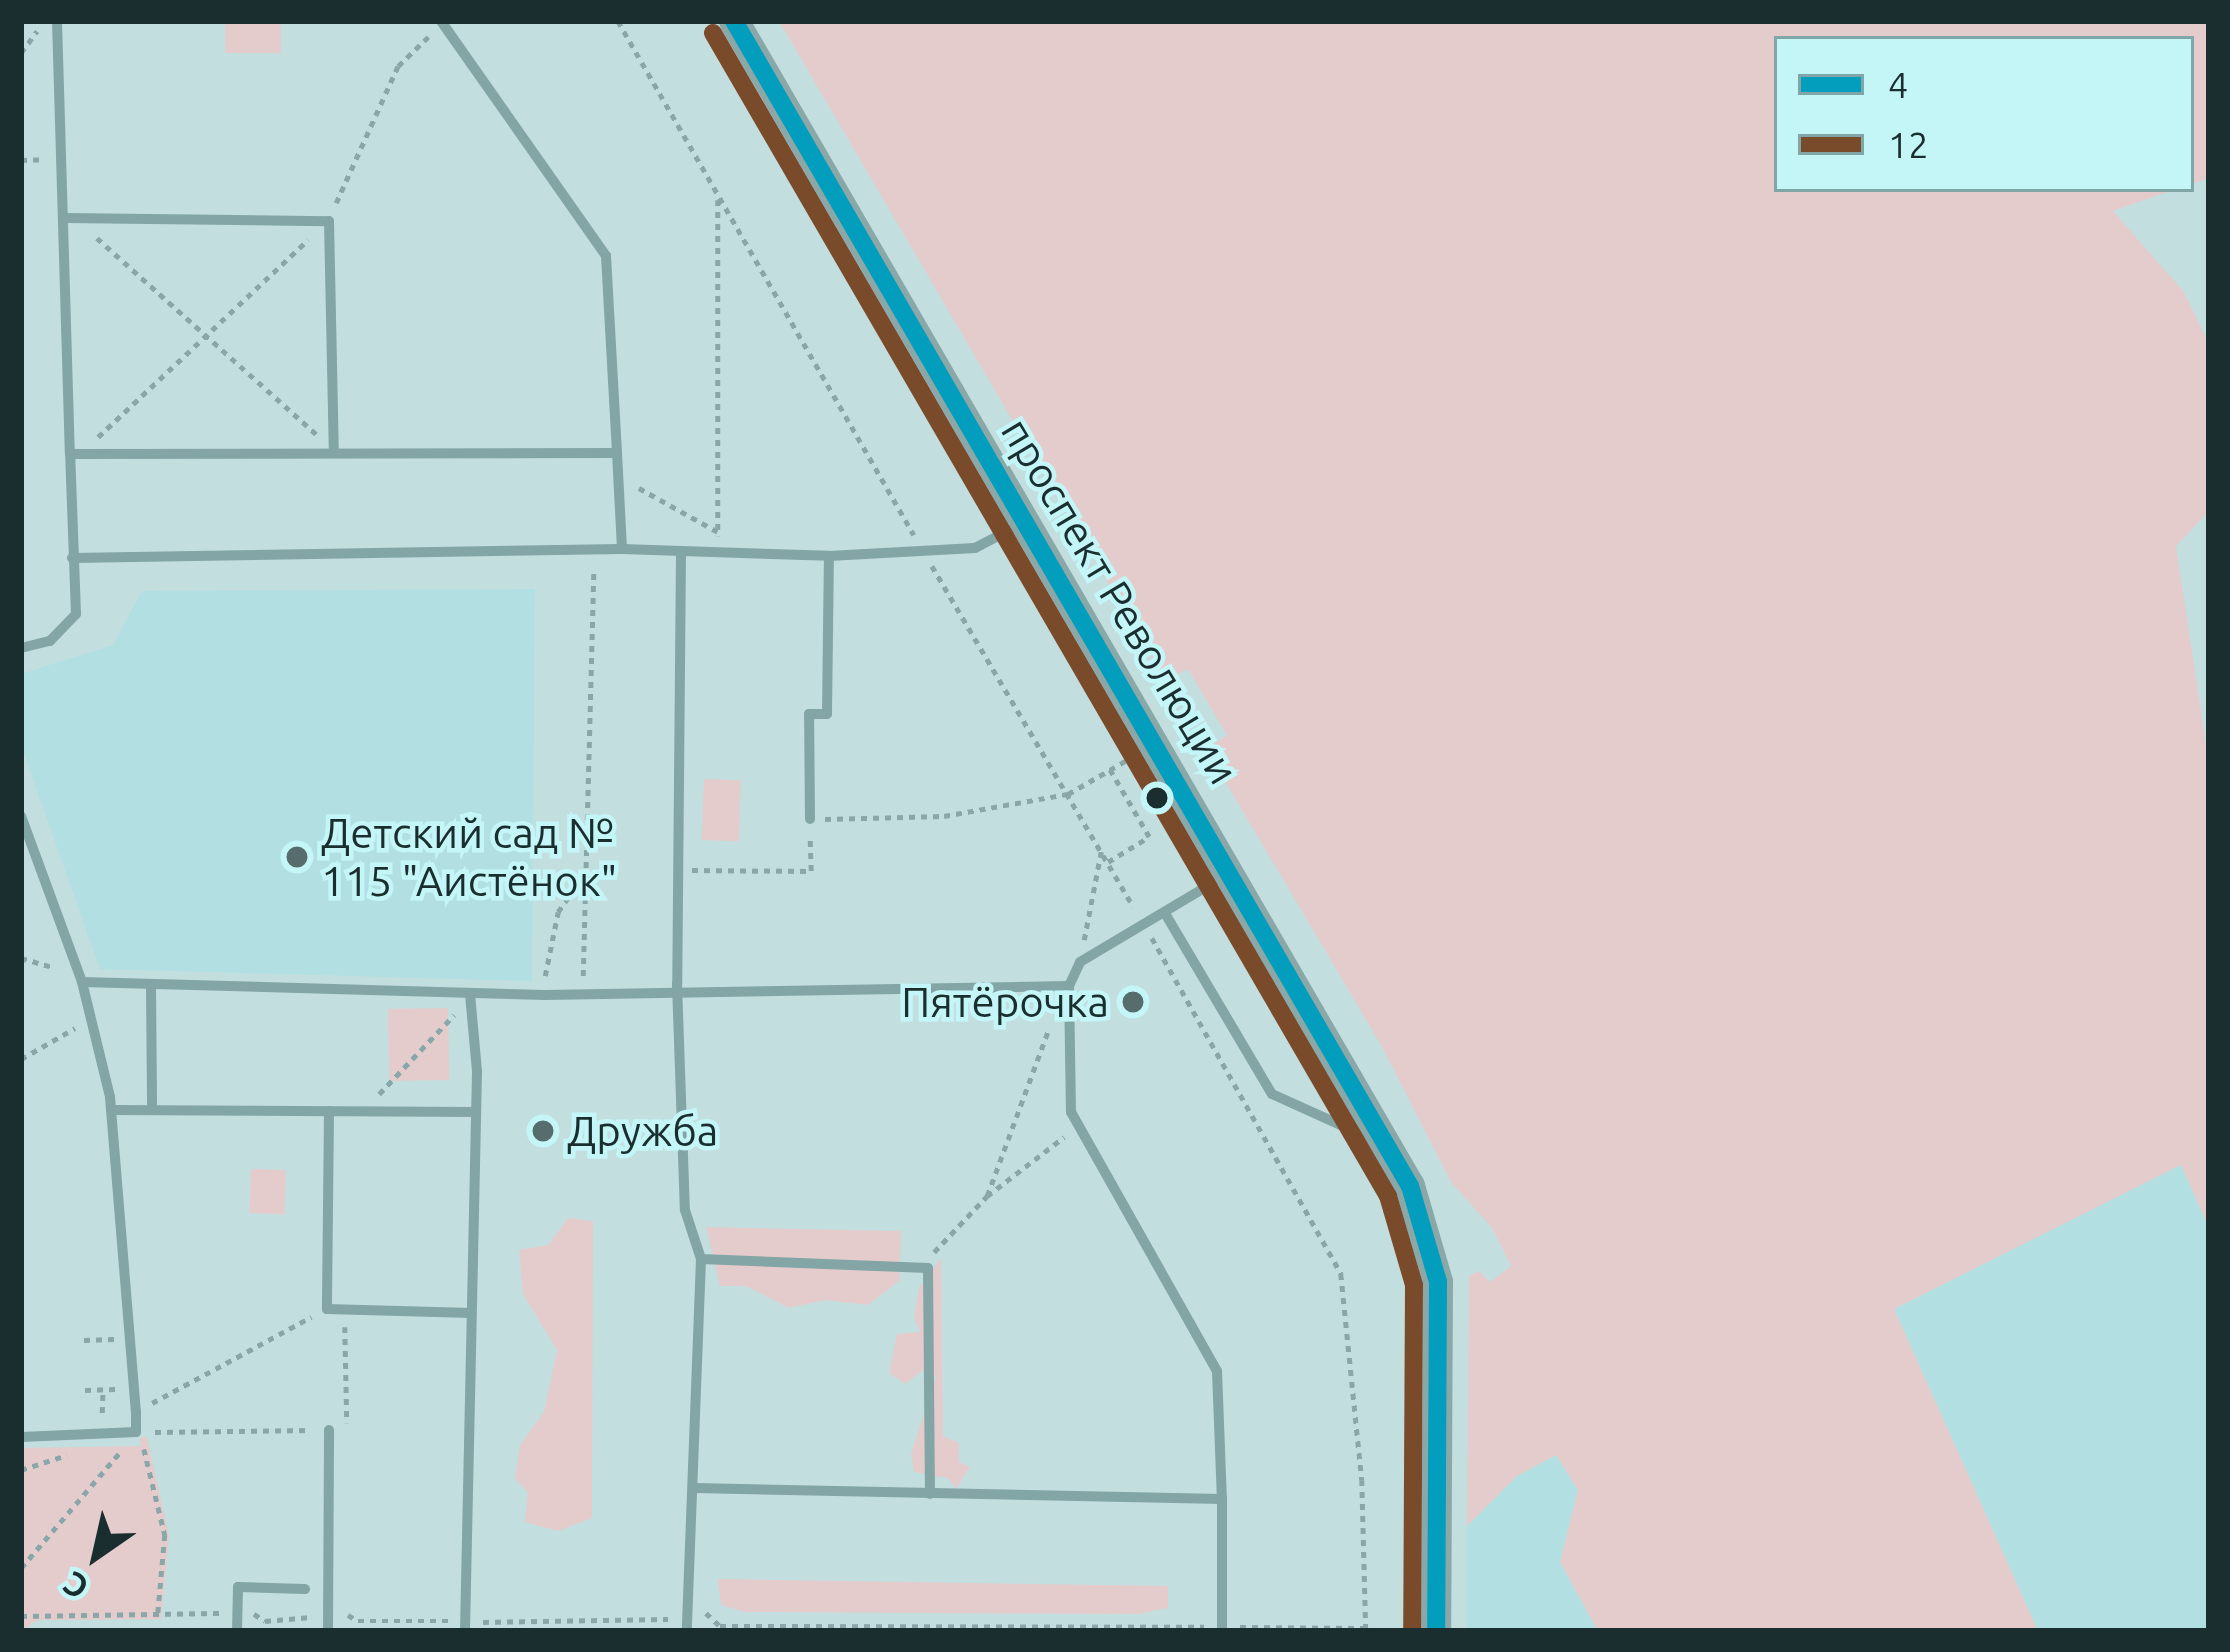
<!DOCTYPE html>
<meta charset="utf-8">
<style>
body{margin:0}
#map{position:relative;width:2230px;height:1652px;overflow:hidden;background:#c3dedf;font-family:Ubuntu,sans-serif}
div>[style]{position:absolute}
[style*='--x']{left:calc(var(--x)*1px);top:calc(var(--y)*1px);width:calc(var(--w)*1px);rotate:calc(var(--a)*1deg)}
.built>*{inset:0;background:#b2dfe1}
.green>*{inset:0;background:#e4cccc;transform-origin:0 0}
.path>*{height:4.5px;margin-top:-2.25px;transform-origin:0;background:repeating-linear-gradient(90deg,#89a7a8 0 6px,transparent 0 12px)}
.lane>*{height:10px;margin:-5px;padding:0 5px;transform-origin:5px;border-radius:5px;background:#83a5a6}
.secondary>*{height:30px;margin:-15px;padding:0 15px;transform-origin:15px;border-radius:15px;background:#8ba8a9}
.bus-1>*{height:18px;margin:-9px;padding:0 9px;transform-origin:9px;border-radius:9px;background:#039dbe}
.bus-2>*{height:18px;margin:-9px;padding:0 9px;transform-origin:9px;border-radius:9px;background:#7a4b2a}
.dots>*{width:33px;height:33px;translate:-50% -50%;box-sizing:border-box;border:6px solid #c4f6f8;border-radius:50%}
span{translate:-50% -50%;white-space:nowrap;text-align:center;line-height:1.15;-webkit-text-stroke:9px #c4f6f8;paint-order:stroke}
.street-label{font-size:42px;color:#1b2e2f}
.poi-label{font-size:42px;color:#1b2e2f}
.left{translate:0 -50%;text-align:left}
.right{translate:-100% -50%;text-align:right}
.frame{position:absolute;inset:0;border:24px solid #1b2e2f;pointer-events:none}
.legend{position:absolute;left:1774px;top:36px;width:420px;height:156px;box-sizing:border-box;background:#c4f6f8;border:3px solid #80a6a8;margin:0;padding:15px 21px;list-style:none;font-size:36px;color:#1b2e2f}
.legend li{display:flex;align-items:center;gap:24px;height:60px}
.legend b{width:60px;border:3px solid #80a6a8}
.north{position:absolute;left:36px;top:1496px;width:120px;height:120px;-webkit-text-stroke:9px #c4f6f8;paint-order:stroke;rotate:214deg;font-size:33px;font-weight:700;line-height:48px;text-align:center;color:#1b2e2f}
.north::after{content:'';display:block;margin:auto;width:42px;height:54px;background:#1b2e2f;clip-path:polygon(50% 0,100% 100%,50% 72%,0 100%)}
</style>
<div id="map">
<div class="built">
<i style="clip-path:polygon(535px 589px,532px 981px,100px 969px,21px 745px,21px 674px,113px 645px,142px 591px)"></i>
<i style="clip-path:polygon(2181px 1164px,2209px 1228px,2209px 1631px,2038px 1631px,1894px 1309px)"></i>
<i style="clip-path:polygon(1556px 1455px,1578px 1490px,1560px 1562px,1598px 1631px,1467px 1631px,1467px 1526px,1517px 1476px)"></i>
</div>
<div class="green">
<i style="left:225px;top:21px;width:56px;height:32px"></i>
<i style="clip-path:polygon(779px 21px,2209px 21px,2209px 178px,2191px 184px,2191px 39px,1777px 39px,1777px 189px,2176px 189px,2113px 211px,2184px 292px,2209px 344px,2209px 511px,2176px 546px,2209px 763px,2209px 1228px,2181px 1165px,1894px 1309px,2038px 1631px,1598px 1631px,1560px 1562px,1578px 1490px,1556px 1455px,1517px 1476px,1467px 1526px,1469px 1276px,1479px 1271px,1490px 1282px,1511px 1266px,1492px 1228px,1451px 1182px,1381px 1045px,1206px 749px,1227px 735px,1188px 669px,1165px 681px)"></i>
<i style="left:704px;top:779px;width:37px;height:61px;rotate:2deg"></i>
<i style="left:448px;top:1008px;width:72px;height:60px;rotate:89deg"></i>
<i style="left:251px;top:1169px;width:35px;height:44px;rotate:2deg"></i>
<i style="clip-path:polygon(568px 1218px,593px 1221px,592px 1518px,558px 1531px,525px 1522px,528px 1492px,515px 1479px,520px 1445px,544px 1412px,557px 1350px,523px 1294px,519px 1250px,548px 1245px)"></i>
<i style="clip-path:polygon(706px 1227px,901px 1231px,900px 1280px,868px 1305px,825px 1300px,789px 1308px,746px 1286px,720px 1286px)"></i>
<i style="clip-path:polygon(941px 1258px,943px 1436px,959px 1443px,959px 1462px,970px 1467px,956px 1489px,948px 1478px,914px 1472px,911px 1453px,936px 1377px,922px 1371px,905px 1384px,889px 1373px,897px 1334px,920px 1332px,914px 1318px,919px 1288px)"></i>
<i style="clip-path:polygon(140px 1437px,147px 1437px,169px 1536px,161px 1619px,39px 1620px,21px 1630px,21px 1448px,140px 1446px)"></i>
<i style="clip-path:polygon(718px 1579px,1168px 1586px,1168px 1608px,1138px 1614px,744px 1612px,721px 1605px)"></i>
</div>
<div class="path">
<i style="--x:618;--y:21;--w:593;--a:60.06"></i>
<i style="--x:21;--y:53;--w:27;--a:-54"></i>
<i style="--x:21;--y:160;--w:24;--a:-2"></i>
<i style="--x:718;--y:200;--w:336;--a:90"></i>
<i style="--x:336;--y:203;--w:150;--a:-65.7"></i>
<i style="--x:398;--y:66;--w:42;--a:-44"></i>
<i style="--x:97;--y:238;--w:295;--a:41.8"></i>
<i style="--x:98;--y:437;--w:288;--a:-43.2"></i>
<i style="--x:639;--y:488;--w:90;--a:29.1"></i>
<i style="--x:932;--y:566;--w:396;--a:59.4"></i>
<i style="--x:1173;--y:680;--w:46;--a:60.1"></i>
<i style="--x:1196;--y:720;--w:21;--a:151"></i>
<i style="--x:825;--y:819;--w:119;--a:-1.4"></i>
<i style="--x:944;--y:816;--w:126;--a:-10.1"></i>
<i style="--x:1068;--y:794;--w:74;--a:-30"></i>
<i style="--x:1108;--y:862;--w:48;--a:-31.4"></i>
<i style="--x:1149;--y:837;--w:78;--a:-120.2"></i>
<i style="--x:692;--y:870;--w:119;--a:0.5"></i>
<i style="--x:811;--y:871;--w:32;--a:-92"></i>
<i style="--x:1152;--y:938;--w:386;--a:60.6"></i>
<i style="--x:1341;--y:1274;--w:207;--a:84.2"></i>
<i style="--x:1362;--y:1480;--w:151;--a:88.5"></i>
<i style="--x:1084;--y:940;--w:90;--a:-79.1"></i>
<i style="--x:21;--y:958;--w:36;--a:16"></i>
<i style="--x:545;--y:976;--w:65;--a:-78.5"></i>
<i style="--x:558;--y:912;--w:42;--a:-55.6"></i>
<i style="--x:583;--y:976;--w:408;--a:-88.5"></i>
<i style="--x:21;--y:1059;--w:62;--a:-29.9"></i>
<i style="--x:379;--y:1094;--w:109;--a:-46.5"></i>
<i style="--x:987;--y:1196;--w:179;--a:-69.7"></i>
<i style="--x:934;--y:1252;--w:77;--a:-46.6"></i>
<i style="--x:987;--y:1196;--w:97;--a:-37.5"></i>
<i style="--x:345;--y:1327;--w:96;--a:88.8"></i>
<i style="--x:84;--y:1340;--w:30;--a:-2"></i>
<i style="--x:85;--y:1390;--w:31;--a:-2"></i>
<i style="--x:152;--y:1403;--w:181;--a:-28.4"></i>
<i style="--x:102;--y:1413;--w:24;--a:-88"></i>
<i style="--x:155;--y:1432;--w:156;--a:-0.7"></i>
<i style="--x:144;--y:1449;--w:89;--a:76.3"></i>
<i style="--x:165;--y:1535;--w:79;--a:95.1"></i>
<i style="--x:21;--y:1470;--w:48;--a:-18.1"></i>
<i style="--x:21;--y:1568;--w:153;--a:-49.5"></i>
<i style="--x:706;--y:1613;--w:19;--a:43"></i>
<i style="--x:720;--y:1626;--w:484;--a:0.1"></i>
<i style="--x:254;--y:1614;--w:13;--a:32"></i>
<i style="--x:265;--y:1621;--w:46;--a:-5"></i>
<i style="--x:348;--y:1615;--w:12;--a:31"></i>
<i style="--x:358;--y:1621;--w:90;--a:0"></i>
<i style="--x:21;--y:1616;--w:198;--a:-0.9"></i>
<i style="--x:483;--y:1622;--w:185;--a:-0.9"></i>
<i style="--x:1240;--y:1627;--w:126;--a:0.5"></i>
</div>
<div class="lane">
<i style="--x:57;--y:21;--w:433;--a:88.3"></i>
<i style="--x:70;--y:454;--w:547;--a:-0.1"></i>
<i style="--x:617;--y:453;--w:96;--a:87"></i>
<i style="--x:441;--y:21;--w:287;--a:54.9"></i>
<i style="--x:606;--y:256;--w:197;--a:86.8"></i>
<i style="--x:65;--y:218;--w:264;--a:0.7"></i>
<i style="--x:329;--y:221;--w:230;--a:88.8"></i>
<i style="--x:681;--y:551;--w:433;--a:90.5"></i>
<i style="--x:677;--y:984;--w:226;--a:88"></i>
<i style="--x:685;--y:1210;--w:52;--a:71.9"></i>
<i style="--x:701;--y:1259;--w:372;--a:92.2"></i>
<i style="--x:72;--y:558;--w:550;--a:-0.94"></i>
<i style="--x:622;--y:549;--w:207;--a:1.9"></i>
<i style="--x:829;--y:556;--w:146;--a:-3.1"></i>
<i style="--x:975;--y:548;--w:54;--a:-27.5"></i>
<i style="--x:21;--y:648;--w:30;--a:-14"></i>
<i style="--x:50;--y:641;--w:37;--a:-46"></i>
<i style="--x:76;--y:614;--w:160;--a:-92.1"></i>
<i style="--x:21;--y:816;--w:177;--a:69.8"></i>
<i style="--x:82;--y:982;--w:118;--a:76.3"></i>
<i style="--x:110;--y:1097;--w:316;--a:85.3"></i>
<i style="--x:136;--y:1412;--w:20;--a:90"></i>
<i style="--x:136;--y:1432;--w:115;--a:177.5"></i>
<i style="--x:810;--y:819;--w:105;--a:-90.5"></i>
<i style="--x:809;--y:714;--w:18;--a:0"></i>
<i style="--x:827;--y:714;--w:158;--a:-89.3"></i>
<i style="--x:1166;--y:915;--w:208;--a:59.4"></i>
<i style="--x:1272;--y:1094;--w:112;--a:24.3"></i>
<i style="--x:82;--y:982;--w:463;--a:1.6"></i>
<i style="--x:545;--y:995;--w:524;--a:-0.98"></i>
<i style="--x:1069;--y:986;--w:26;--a:-65"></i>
<i style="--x:1080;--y:962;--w:170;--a:-30.8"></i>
<i style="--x:151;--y:986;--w:124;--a:89.5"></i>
<i style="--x:1069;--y:986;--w:126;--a:89.1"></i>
<i style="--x:1071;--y:1112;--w:297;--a:60.6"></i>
<i style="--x:1217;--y:1371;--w:128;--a:87.8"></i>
<i style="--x:111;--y:1110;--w:365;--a:0.3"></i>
<i style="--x:329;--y:1111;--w:198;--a:90.6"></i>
<i style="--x:327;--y:1309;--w:144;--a:1.6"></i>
<i style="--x:701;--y:1259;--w:227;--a:2.3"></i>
<i style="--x:928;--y:1268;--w:226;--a:89.5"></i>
<i style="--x:694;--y:1488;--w:528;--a:1.19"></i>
<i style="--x:1222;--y:1499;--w:132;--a:90"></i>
<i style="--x:237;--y:1631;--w:44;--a:-88.7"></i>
<i style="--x:238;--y:1587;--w:67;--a:1.7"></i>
<i style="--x:328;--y:1631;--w:201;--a:-89.7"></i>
<i style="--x:465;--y:1631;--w:560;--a:-88.77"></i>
<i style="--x:477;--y:1071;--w:77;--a:-95.2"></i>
</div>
<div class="secondary">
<i style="--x:734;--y:21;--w:1347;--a:59.88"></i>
<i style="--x:1410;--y:1186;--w:100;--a:73.7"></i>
<i style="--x:1438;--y:1282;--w:349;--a:90.3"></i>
</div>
<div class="bus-1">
<i style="--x:734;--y:21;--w:1347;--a:59.88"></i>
<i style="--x:1410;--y:1186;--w:100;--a:73.7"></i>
<i style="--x:1438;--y:1282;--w:349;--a:90.3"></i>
</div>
<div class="bus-2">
<i style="--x:713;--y:33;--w:1345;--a:59.87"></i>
<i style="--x:1388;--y:1196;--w:93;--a:73.7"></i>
<i style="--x:1414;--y:1285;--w:346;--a:90.3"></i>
</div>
<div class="dots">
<i style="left:1157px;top:798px;background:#1b2e2f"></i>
<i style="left:297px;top:857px;background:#566c6d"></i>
<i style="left:1133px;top:1002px;background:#566c6d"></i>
<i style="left:543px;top:1131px;background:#566c6d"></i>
</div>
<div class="street-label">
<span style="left:1120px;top:601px;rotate:59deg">проспект Революции</span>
</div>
<div class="poi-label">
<span class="left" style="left:321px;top:857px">Детский сад №<br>115 "Аистёнок"</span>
<span class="right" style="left:1109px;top:1002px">Пятёрочка</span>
<span class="left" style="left:567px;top:1131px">Дружба</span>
</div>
<div class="frame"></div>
<ul class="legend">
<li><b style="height:15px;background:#039dbe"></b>4</li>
<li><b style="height:15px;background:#7a4b2a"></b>12</li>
</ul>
<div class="north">С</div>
</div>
